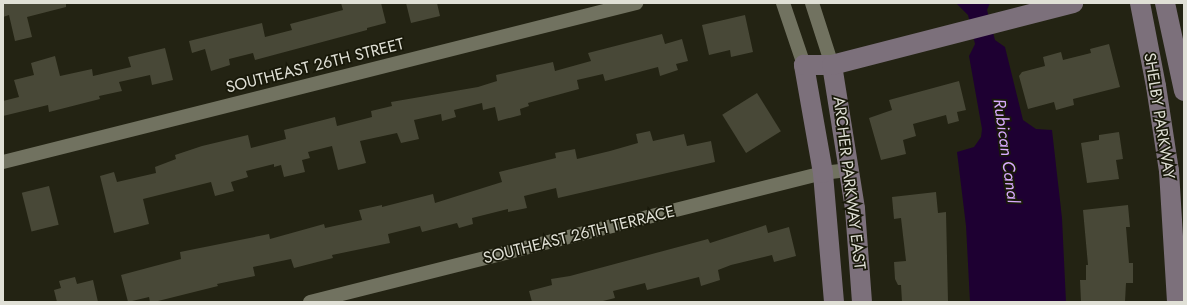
<!DOCTYPE html>
<style>
body{margin:0}
#map{position:relative;width:1187px;height:305px;overflow:hidden;background:#232313;font-family:Jost,sans-serif}
div>[style]{position:absolute}
[style*='--x']{left:calc(var(--x)*1px);top:calc(var(--y)*1px);width:calc(var(--w)*1px);rotate:calc(var(--a)*1deg)}
.water>*{inset:0;background:#1e0032}
.building>*{inset:0;background:#484837;transform-origin:0 0}
.street>*{height:14px;margin:-7px;padding:0 7px;transform-origin:7px;border-radius:7px;background:#717260}
.secondary>*{height:20px;margin:-10px;padding:0 10px;transform-origin:10px;border-radius:10px;background:#7c707b}
span{translate:-50% -50%;white-space:nowrap;text-align:center;line-height:1.15;-webkit-text-stroke:3.5px #19190a;paint-order:stroke}
.street-label{font-size:16px;color:#e0e0d6}
.water-label{font-size:17px;color:#d9abfe;font-style:italic}
.frame{position:absolute;inset:0;border:4px solid #e0e0d6;pointer-events:none}
</style>
<div id="map">
<div class="water">
<i style="clip-path:polygon(956px 3px,990px 3px,987px 10px,995px 40px,1005px 47px,1023px 120px,1036px 129px,1052px 130px,1062px 218px,1066px 302px,970px 302px,966px 226px,957px 152px,974px 147px,981px 137px,982px 129px,969px 56px,975px 44px,968px 15px)"></i>
</div>
<div class="building">
<i style="clip-path:polygon(3px 3px,66px 3px,66px 7px,27px 17px,32px 37px,15px 41px,9px 15px,3px 17px)"></i>
<i style="clip-path:polygon(341px 3px,381px 3px,386px 23px,367px 28px,367px 30px,255px 60px,253px 53px,229px 59px,230px 65px,211px 71px,205px 49px,192px 53px,189px 41px,262px 23px,265px 37px,292px 30px,290px 24px,343px 10px)"></i>
<i style="clip-path:polygon(406px 3px,437px 3px,440px 16px,411px 23px)"></i>
<i style="clip-path:polygon(745px 15px,753px 52px,731px 57px,730px 50px,709px 55px,702px 25px)"></i>
<i style="clip-path:polygon(662px 34px,665px 44px,682px 39px,688px 61px,676px 64px,678px 70px,660px 76px,658px 67px,605px 81px,603px 74px,577px 80px,579px 89px,528px 103px,529px 106px,520px 109px,521px 115px,498px 121px,495px 107px,483px 110px,482px 103px,454px 110px,456px 117px,442px 121px,441px 114px,414px 120px,419px 139px,401px 143px,397px 133px,360px 141px,366px 163px,338px 170px,332px 146px,308px 152px,310px 158px,302px 160px,305px 172px,284px 177px,281px 165px,274px 167px,274px 164px,246px 171px,248px 177px,231px 182px,234px 191px,215px 196px,211px 182px,143px 199px,149px 224px,114px 233px,100px 176px,114px 172px,117px 182px,156px 173px,155px 167px,176px 159px,175px 155px,202px 146px,248px 135px,251px 148px,286px 139px,284px 130px,335px 117px,337px 126px,372px 117px,371px 111px,392px 106px,391px 102px,478px 87px,497px 81px,496px 75px,553px 62px,555px 71px,591px 61px,588px 53px)"></i>
<i style="clip-path:polygon(1109px 44px,1120px 87px,1073px 99px,1074px 105px,1056px 110px,1054px 102px,1028px 109px,1019px 76px,1022px 72px,1045px 66px,1043px 57px,1061px 52px,1063px 60px,1091px 53px,1090px 49px)"></i>
<i style="clip-path:polygon(165px 48px,173px 80px,152px 85px,150px 75px,119px 82px,122px 91px,99px 96px,100px 99px,49px 112px,48px 105px,3px 116px,3px 101px,19px 97px,14px 80px,34px 75px,31px 63px,55px 56px,60px 76px,92px 69px,93px 76px,131px 67px,128px 57px)"></i>
<i style="clip-path:polygon(959px 81px,966px 110px,957px 112px,959px 121px,948px 124px,946px 115px,913px 124px,916px 136px,903px 140px,906px 154px,881px 160px,869px 118px,892px 110px,889px 100px)"></i>
<i style="left:757px;top:93px;width:45px;height:41px;rotate:58deg"></i>
<i style="clip-path:polygon(650px 131px,653px 141px,684px 134px,687px 146px,711px 141px,715px 162px,558px 198px,556px 188px,524px 196px,527px 208px,508px 212px,508px 209px,472px 218px,473px 224px,459px 228px,457px 223px,422px 232px,420px 226px,388px 234px,390px 243px,332px 255px,333px 258px,294px 268px,291px 259px,253px 267px,255px 276px,217px 284px,218px 286px,154px 302px,150px 302px,149px 297px,128px 302px,121px 275px,181px 259px,180px 252px,269px 234px,270px 239px,324px 224px,325px 228px,362px 220px,359px 210px,382px 205px,382px 207px,433px 194px,435px 203px,502px 182px,499px 172px,556px 158px,555px 153px,575px 149px,577px 159px,610px 151px,638px 143px,636px 134px)"></i>
<i style="clip-path:polygon(1119px 132px,1123px 159px,1116px 160px,1119px 179px,1087px 183px,1081px 143px,1099px 140px,1099px 135px)"></i>
<i style="left:49px;top:186px;width:40px;height:28px;rotate:76deg"></i>
<i style="clip-path:polygon(936px 192px,938px 213px,946px 212px,948px 301px,902px 302px,901px 285px,898px 285px,895px 279px,894px 262px,906px 261px,901px 218px,894px 219px,892px 197px)"></i>
<i style="clip-path:polygon(1128px 205px,1130px 227px,1126px 227px,1129px 263px,1133px 263px,1133px 283px,1126px 283px,1125px 302px,1081px 302px,1080px 280px,1086px 280px,1086px 265px,1088px 265px,1083px 210px)"></i>
<i style="clip-path:polygon(766px 225px,768px 233px,789px 227px,796px 256px,774px 262px,772px 255px,731px 265px,718px 270px,720px 280px,701px 286px,699px 277px,647px 290px,645px 283px,613px 291px,615px 298px,599px 302px,532px 302px,529px 291px,552px 285px,551px 279px,570px 276px,708px 239px,710px 243px)"></i>
<i style="clip-path:polygon(75px 277px,77px 284px,93px 280px,98px 302px,57px 302px,54px 290px,61px 288px,59px 281px)"></i>
</div>
<div class="street">
<i style="--x:783;--y:3;--w:65;--a:71.3"></i>
<i style="--x:812;--y:3;--w:65;--a:72.1"></i>
<i style="--x:3;--y:162;--w:653;--a:-14.1"></i>
<i style="--x:310;--y:302;--w:529;--a:-14.12"></i>
<i style="--x:823;--y:173;--w:26;--a:-7"></i>
</div>
<div class="secondary">
<i style="--x:1140;--y:3;--w:85;--a:79.1"></i>
<i style="--x:1156;--y:86;--w:86;--a:81.3"></i>
<i style="--x:1169;--y:171;--w:131;--a:86.5"></i>
<i style="--x:1165;--y:3;--w:90;--a:77.8"></i>
<i style="--x:832;--y:65;--w:146;--a:80.9"></i>
<i style="--x:855;--y:209;--w:93;--a:85.7"></i>
<i style="--x:834;--y:302;--w:129;--a:-94.9"></i>
<i style="--x:823;--y:173;--w:110;--a:-100"></i>
<i style="--x:804;--y:65;--w:28;--a:0"></i>
<i style="--x:832;--y:65;--w:249;--a:-14.4"></i>
</div>
<div class="street-label">
<span style="left:315px;top:66px;rotate:-14deg">SOUTHEAST 26TH STREET</span>
<span style="left:1159px;top:116px;rotate:81deg">SHELBY PARKWAY</span>
<span style="left:849px;top:183px;rotate:83deg">ARCHER PARKWAY EAST</span>
<span style="left:579px;top:235px;rotate:-14deg">SOUTHEAST 26TH TERRACE</span>
</div>
<div class="water-label">
<span style="left:1006px;top:151px;rotate:82deg">Rubican Canal</span>
</div>
<div class="frame"></div>
</div>
